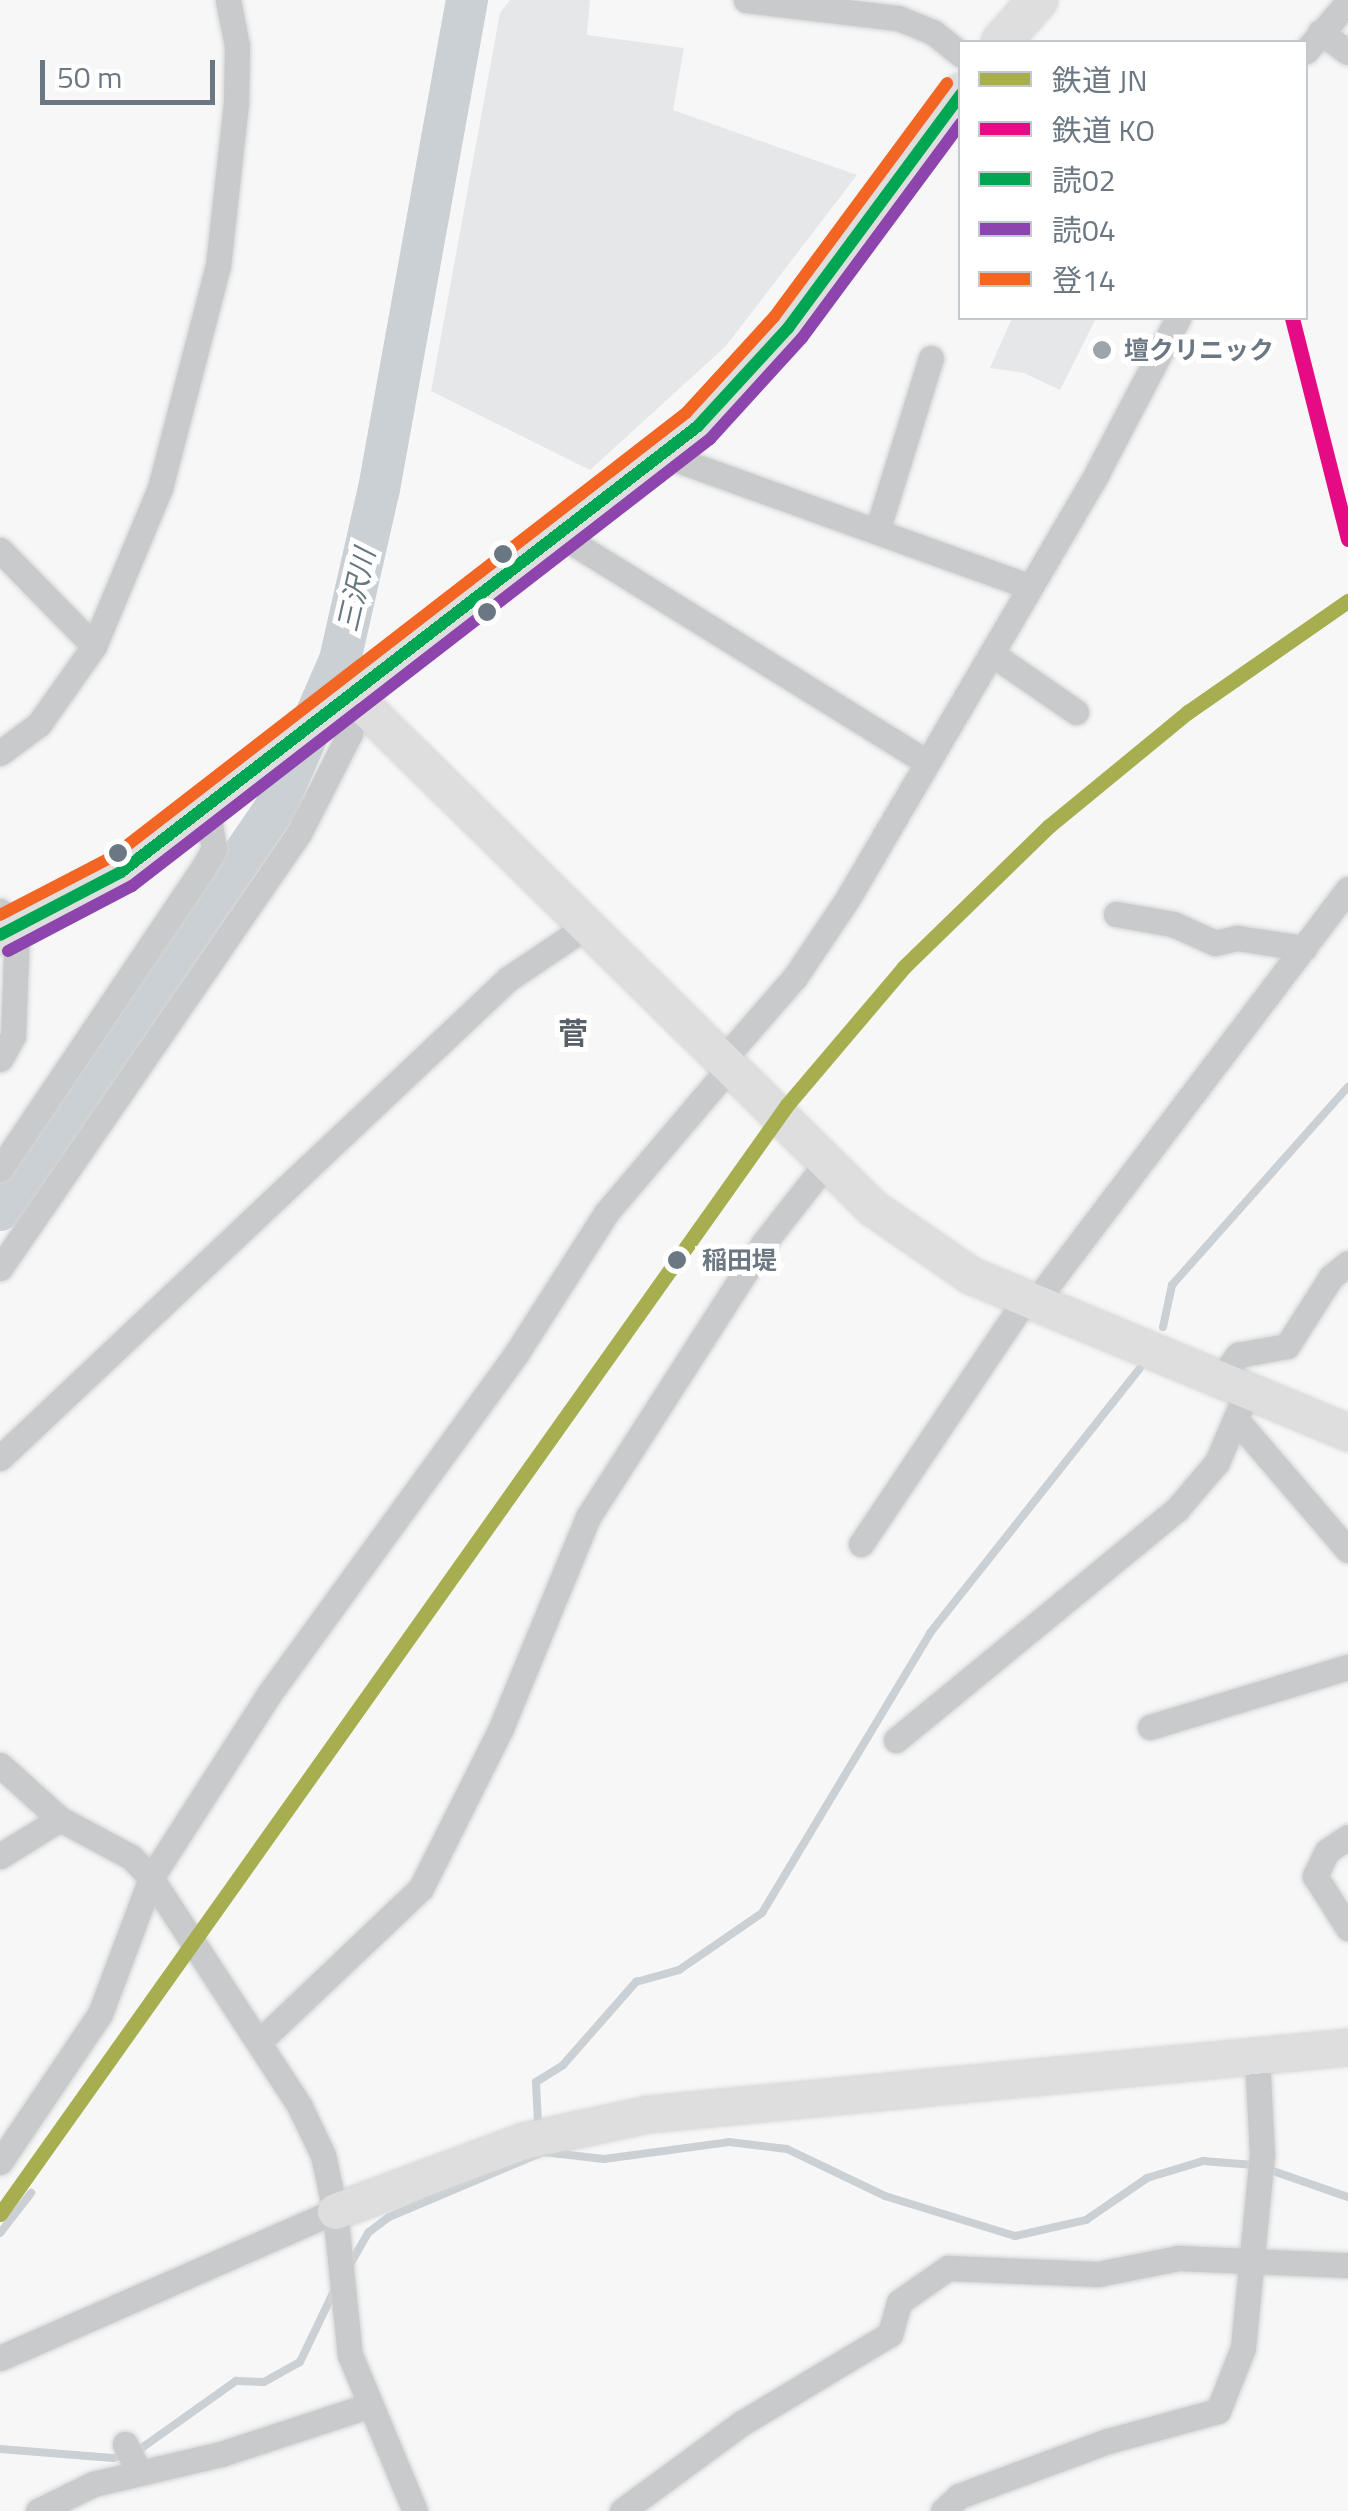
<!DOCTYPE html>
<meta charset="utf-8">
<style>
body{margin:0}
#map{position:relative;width:1348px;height:2511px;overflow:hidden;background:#f7f7f7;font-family:"Titillium Web","Noto Sans JP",sans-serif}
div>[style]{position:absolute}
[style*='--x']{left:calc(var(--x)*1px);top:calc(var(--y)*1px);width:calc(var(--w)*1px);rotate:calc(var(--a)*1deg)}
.built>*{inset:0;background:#e6e7e8}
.stream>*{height:8px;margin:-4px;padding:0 4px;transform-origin:4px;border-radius:4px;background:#cad0d4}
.river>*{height:42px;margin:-21px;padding:0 21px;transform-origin:21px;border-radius:21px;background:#cad0d4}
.roads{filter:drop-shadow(0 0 2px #d3d4d4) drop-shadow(0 0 2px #d3d4d4)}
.street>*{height:25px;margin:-12.5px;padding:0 12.5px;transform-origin:12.5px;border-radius:12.5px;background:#c8cacb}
.secondary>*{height:35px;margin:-17.5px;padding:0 17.5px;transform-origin:17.5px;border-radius:17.5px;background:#dededf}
.primary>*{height:38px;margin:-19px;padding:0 19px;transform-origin:19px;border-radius:19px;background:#dededf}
.bus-1>*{height:12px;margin:-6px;padding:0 6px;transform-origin:6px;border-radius:6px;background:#00a651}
.bus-2>*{height:12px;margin:-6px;padding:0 6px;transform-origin:6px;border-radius:6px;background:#8e44ad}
.bus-3>*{height:12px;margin:-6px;padding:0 6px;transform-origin:6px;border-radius:6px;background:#f26522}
.rail-1>*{height:15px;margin:-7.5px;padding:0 7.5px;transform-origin:7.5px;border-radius:7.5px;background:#a6ae4f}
.rail-2>*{height:15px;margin:-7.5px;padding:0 7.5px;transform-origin:7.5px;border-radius:7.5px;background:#e50b84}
.dots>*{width:28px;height:28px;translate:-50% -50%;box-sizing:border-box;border:5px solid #fff;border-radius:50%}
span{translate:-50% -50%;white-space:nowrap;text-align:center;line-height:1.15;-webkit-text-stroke:10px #fff;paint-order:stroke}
.poi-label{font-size:25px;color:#6b7883;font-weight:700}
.left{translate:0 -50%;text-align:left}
.stop-label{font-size:25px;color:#6b7883;font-weight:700}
.water-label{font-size:28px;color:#67777f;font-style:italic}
.quarter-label{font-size:30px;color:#586169;font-weight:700}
.legend{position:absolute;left:958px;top:40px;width:350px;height:280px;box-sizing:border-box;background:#fff;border:2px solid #c4c9cd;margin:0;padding:12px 18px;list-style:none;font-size:30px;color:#6b7883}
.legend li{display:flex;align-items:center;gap:20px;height:50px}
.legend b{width:50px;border:2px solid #c4c9cd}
.scale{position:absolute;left:40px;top:60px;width:175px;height:45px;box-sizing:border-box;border:5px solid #6b7883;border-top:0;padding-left:12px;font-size:30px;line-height:35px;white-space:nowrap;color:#6b7883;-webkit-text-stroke:8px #fff;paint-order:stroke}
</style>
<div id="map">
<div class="built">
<i style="clip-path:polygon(510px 0,590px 0,587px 35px,684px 48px,673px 110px,857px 175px,726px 346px,590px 470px,431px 391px,500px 13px)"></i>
<i style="clip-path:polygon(1012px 318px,1096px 318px,1060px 390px,1024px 373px,990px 368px)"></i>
</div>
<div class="stream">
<i style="--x:1163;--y:1327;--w:43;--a:-77.9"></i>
<i style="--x:1172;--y:1285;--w:265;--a:-48.4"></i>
<i style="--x:538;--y:2123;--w:41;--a:-92.8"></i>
<i style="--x:536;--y:2082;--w:32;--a:-32"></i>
<i style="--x:563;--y:2065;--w:111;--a:-48.7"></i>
<i style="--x:636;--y:1982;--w:45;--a:-15.6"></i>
<i style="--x:679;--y:1970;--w:101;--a:-34.5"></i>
<i style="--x:762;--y:1913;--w:327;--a:-59"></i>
<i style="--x:930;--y:1633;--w:337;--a:-51.6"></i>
<i style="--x:1267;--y:2169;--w:86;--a:19.1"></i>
<i style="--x:0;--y:2233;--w:51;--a:-52.2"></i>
<i style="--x:349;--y:2266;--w:39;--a:-60"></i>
<i style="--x:369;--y:2232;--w:25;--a:-37"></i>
<i style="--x:389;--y:2217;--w:167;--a:-22.9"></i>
<i style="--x:543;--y:2152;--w:61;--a:6.5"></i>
<i style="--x:604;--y:2159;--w:126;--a:-7.7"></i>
<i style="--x:729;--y:2142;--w:58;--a:6.9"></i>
<i style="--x:787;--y:2149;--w:109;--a:25.6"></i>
<i style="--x:885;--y:2196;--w:136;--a:17.1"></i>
<i style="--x:1015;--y:2236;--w:73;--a:-12.7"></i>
<i style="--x:1086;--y:2220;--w:74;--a:-34.5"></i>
<i style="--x:1147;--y:2178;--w:59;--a:-16.9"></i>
<i style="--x:1203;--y:2161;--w:51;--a:4.5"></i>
<i style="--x:0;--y:2449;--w:113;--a:4.6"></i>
<i style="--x:113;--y:2458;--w:24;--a:-15"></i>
<i style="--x:136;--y:2452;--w:123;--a:-35.4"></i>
<i style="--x:236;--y:2381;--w:28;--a:2"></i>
<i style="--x:264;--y:2382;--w:41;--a:-29.1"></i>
<i style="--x:300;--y:2362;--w:79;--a:-64.4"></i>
</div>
<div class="river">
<i style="--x:0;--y:1210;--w:488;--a:-55.6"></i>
<i style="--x:276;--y:807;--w:160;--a:-66.5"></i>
<i style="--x:340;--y:660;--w:175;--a:-77.2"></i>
<i style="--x:379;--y:489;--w:497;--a:-79.8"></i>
</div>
<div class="roads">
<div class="street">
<i style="--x:746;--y:0;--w:153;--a:6.8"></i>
<i style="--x:898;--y:18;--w:38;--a:22"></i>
<i style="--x:933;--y:32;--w:36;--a:39"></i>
<i style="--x:1320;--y:32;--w:34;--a:36"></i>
<i style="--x:1306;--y:51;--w:65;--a:-49.4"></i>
<i style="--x:664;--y:455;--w:389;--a:19.8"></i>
<i style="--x:878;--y:528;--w:178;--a:-72.7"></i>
<i style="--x:562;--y:536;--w:428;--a:31.8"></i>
<i style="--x:0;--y:550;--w:134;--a:45.6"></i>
<i style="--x:992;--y:654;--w:102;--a:34.6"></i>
<i style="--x:0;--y:753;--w:49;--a:-36.6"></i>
<i style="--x:39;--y:724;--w:95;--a:-54.8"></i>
<i style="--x:94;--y:646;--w:171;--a:-67.3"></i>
<i style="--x:160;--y:488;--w:229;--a:-75.4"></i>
<i style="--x:218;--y:266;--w:164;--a:-83.7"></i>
<i style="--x:236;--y:103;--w:57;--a:-89"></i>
<i style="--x:237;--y:46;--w:47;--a:-101.1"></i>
<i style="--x:0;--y:911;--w:24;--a:45"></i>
<i style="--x:17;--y:928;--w:108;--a:92.1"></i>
<i style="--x:13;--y:1036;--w:26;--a:119"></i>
<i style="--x:1116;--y:914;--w:58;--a:10"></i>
<i style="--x:1173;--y:924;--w:46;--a:24.3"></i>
<i style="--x:1215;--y:943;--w:23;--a:-13"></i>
<i style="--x:1237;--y:938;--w:68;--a:8.5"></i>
<i style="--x:721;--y:1062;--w:113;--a:-49"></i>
<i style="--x:795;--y:977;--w:95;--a:-56.1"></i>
<i style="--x:848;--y:898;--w:493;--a:-59.6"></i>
<i style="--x:1097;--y:473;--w:175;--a:-62.4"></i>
<i style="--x:0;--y:1169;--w:363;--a:-56"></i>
<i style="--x:203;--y:868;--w:22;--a:-60"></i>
<i style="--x:214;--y:849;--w:43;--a:-99.5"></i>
<i style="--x:0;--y:1268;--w:528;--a:-55.5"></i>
<i style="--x:299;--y:833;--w:112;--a:-63"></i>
<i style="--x:350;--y:733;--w:37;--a:-85"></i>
<i style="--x:1035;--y:1302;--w:518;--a:-52.84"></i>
<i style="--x:1221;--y:1378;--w:29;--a:-54"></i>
<i style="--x:1238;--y:1355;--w:50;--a:-10.4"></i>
<i style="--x:1287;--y:1346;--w:82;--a:-57.5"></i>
<i style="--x:1331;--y:1277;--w:22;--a:-39"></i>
<i style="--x:1239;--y:1423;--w:167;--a:49.4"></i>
<i style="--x:0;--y:1458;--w:698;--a:-43.32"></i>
<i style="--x:508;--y:979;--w:92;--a:-33.9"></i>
<i style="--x:861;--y:1544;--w:296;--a:-56.1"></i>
<i style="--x:1150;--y:1727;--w:207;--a:-16.9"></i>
<i style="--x:896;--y:1740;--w:364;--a:-39.4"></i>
<i style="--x:1177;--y:1509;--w:62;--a:-49.6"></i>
<i style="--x:1217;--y:1462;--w:79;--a:-67"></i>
<i style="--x:0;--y:1765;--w:81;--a:42"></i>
<i style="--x:60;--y:1819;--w:81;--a:28.2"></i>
<i style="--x:131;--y:1857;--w:29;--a:46"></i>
<i style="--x:151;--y:1878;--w:273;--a:56.9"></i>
<i style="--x:300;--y:2107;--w:53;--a:64.4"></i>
<i style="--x:323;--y:2155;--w:57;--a:77.9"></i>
<i style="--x:335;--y:2211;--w:145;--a:84.1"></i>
<i style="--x:350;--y:2355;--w:169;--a:67.4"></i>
<i style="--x:1348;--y:1837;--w:25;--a:146"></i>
<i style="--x:1327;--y:1851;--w:28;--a:116"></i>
<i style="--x:1315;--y:1876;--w:62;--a:57.6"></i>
<i style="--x:0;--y:1856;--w:70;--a:-31.7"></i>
<i style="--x:260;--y:2041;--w:222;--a:-43.5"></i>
<i style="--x:421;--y:1888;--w:179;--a:-63.4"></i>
<i style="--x:501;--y:1728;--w:228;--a:-67.6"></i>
<i style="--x:588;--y:1517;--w:324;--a:-57.3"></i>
<i style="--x:763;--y:1244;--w:100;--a:-51.9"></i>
<i style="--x:0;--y:2162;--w:179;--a:-56"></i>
<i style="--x:100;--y:2014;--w:145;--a:-69.4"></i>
<i style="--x:151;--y:1878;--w:219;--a:-57.3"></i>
<i style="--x:269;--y:1694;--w:420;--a:-54"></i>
<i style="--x:516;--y:1354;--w:167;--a:-57.4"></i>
<i style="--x:606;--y:1213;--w:189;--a:-49.7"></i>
<i style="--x:0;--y:2358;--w:366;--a:-23.7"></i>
<i style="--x:125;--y:2444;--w:29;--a:63"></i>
<i style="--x:38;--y:2511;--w:61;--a:-26.1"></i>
<i style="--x:93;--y:2484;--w:131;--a:-13.2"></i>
<i style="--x:221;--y:2454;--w:155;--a:-18.1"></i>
<i style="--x:622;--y:2511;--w:149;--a:-36.3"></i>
<i style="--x:742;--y:2423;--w:173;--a:-31"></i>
<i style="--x:890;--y:2334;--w:33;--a:-74"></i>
<i style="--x:899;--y:2302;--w:60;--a:-34.8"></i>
<i style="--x:948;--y:2268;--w:150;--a:2.3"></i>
<i style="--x:1098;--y:2274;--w:82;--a:-11.3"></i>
<i style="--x:1178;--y:2258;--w:170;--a:2.4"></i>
<i style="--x:943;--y:2511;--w:22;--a:-43"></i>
<i style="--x:959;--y:2496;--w:159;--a:-20.3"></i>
<i style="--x:1108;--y:2441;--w:114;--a:-15.3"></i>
<i style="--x:1218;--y:2411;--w:68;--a:-68.4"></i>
<i style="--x:1243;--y:2348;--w:194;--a:-84.4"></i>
<i style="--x:1262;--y:2155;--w:99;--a:-92.9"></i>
</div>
<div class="secondary">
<i style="--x:353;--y:696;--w:730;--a:44.56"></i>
<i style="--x:873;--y:1208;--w:118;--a:34.6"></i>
<i style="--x:970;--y:1275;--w:409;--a:22.6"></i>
<i style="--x:335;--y:2211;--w:201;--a:-20.4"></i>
<i style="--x:523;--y:2141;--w:128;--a:-12.2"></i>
<i style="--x:648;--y:2114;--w:703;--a:-5.47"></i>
</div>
<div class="primary">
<i style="--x:1001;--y:42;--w:56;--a:-48.6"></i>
<i style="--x:0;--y:935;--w:136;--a:-27.5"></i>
<i style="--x:121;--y:872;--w:729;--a:-37.7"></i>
<i style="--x:698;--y:426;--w:133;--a:-47.4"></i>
<i style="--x:788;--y:328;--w:292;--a:-53.6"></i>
</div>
</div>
<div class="bus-1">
<i style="--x:0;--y:935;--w:136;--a:-27.5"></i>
<i style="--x:121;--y:872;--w:729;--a:-37.7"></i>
<i style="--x:698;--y:426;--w:133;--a:-47.4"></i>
<i style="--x:788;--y:328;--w:291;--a:-53.5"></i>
</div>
<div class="bus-2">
<i style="--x:8;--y:951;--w:140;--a:-27.7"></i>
<i style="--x:132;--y:886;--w:731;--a:-37.72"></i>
<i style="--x:710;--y:439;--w:137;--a:-47.7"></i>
<i style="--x:802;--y:338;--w:267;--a:-53.5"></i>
</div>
<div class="bus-3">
<i style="--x:0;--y:915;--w:126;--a:-27.4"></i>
<i style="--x:112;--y:857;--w:726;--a:-37.72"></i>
<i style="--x:686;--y:413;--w:130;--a:-47.5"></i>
<i style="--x:774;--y:317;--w:291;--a:-53.5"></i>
</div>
<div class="rail-1">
<i style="--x:0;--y:2214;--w:1360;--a:-54.64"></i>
<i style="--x:787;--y:1105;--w:181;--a:-49.7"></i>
<i style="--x:904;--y:967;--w:202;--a:-44.2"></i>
<i style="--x:1049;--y:826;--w:180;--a:-39.4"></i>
<i style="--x:1188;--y:712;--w:195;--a:-34.8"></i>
</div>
<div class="rail-2">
<i style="--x:1292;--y:318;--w:228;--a:75.8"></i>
</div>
<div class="dots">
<i style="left:1102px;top:350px;background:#9ca4ac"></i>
<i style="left:503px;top:554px;background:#6b7883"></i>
<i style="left:487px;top:612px;background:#6b7883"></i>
<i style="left:118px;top:853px;background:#6b7883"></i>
<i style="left:677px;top:1260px;background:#6b7883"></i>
</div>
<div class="poi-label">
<span class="left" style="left:1124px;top:350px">壇クリニック</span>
</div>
<div class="stop-label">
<span class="left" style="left:702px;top:1260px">稲田堤</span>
</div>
<div class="water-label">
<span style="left:356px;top:590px;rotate:-77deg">三沢川</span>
</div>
<div class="quarter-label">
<span style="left:573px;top:1033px">菅</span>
</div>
<ul class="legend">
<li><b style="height:12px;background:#a6ae4f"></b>鉄道 JN</li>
<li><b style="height:12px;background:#e50b84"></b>鉄道 KO</li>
<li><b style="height:12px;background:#00a651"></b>読02</li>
<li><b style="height:12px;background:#8e44ad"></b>読04</li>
<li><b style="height:12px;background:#f26522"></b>登14</li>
</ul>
<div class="scale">50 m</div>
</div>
